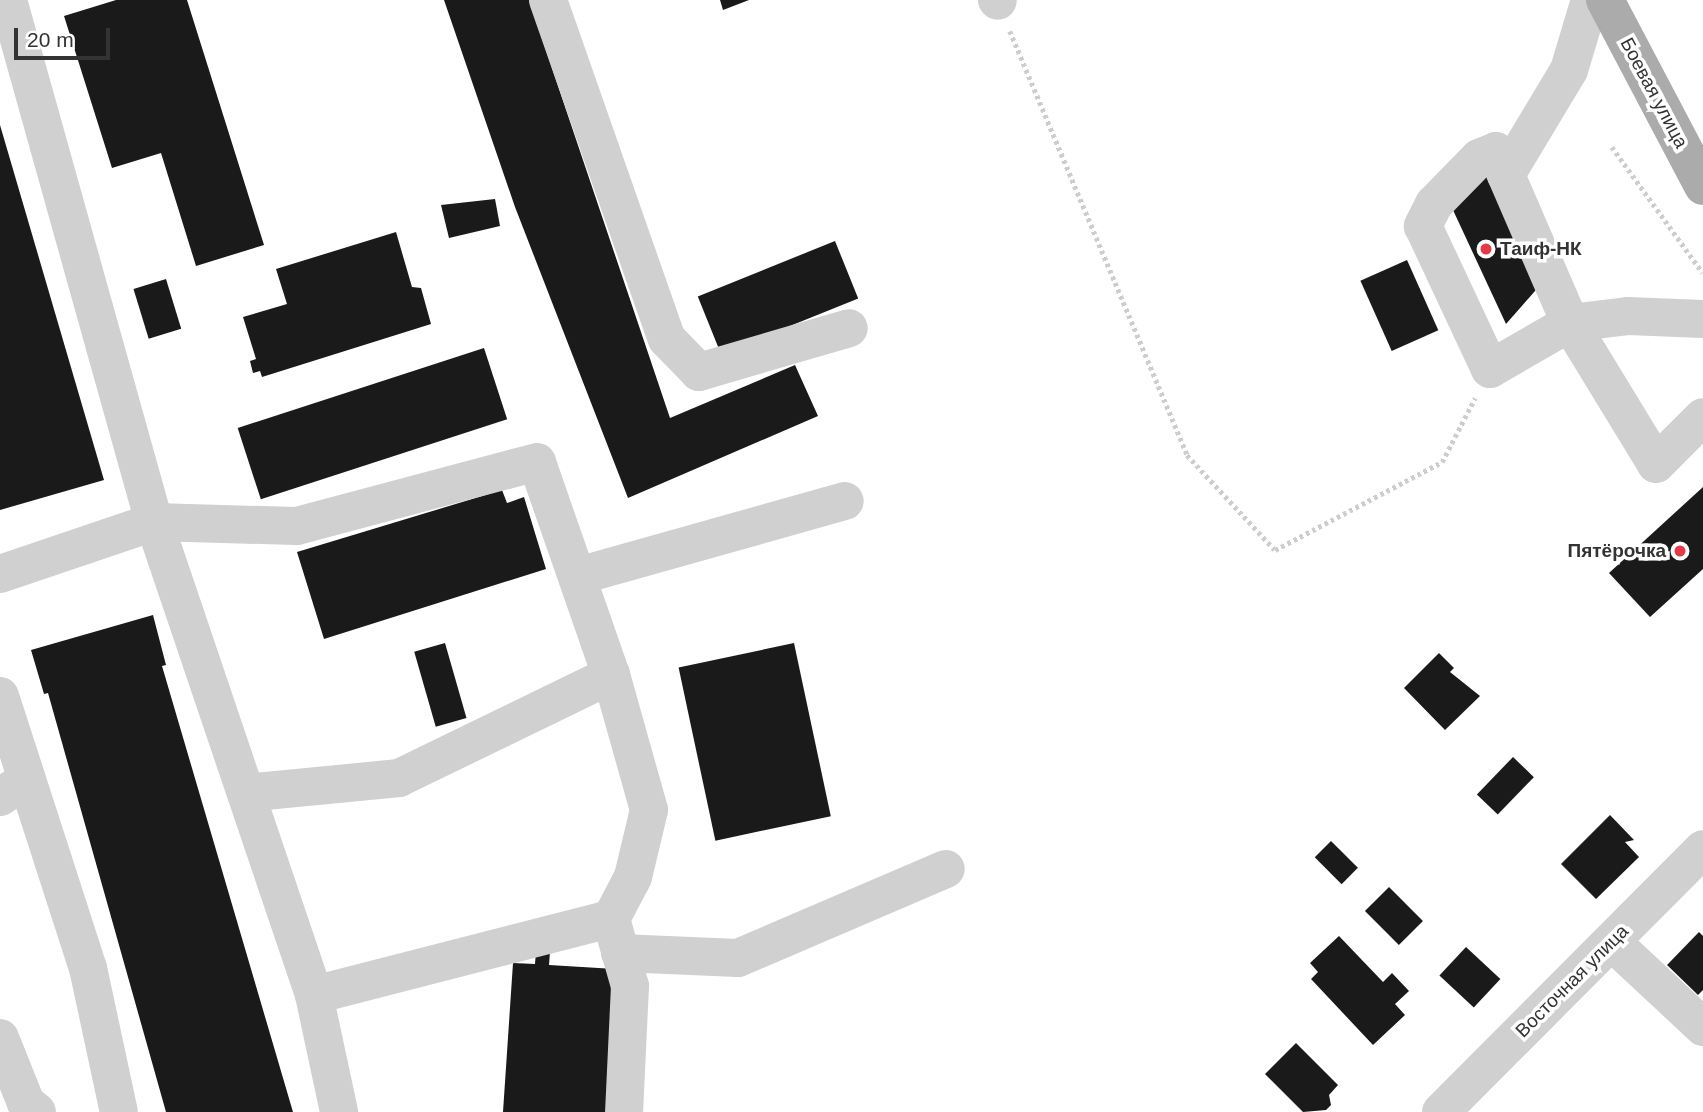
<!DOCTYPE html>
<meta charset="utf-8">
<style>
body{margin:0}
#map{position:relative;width:1703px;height:1112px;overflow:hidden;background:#fff;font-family:Helvetica,sans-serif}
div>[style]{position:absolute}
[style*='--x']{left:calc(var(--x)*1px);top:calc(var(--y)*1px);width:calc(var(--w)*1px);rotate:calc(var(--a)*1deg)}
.building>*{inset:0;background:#1a1a1a;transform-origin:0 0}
.path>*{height:4.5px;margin-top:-2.25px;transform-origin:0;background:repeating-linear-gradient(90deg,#cdcdcd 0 3.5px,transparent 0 7px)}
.minor>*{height:38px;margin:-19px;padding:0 19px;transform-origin:19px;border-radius:19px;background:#d0d0d0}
.major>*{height:38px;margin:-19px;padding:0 19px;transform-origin:19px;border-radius:19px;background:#ababab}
.dots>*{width:19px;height:19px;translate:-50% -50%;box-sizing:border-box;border:4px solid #fff;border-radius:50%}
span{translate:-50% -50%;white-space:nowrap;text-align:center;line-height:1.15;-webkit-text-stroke:7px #fff;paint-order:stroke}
.street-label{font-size:19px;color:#333}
.poi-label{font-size:19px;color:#333;font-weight:700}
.left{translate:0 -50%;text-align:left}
.right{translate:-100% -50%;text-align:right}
.scale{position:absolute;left:14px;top:28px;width:96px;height:32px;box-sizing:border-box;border:4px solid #333;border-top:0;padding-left:9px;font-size:21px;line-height:24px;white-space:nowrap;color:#333;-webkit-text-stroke:5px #fff;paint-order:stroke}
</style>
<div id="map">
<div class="building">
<i style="clip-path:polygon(116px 0,187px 0,264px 245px,196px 266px,161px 153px,112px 168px,64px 16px)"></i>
<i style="clip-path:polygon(444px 0,529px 0,670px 418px,795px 365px,818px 416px,628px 498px,515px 207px)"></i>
<i style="clip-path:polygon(720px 0,749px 0,723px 10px)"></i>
<i style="clip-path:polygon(0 125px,104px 480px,0 510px)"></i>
<i style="clip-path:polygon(1492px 165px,1550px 274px,1506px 324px,1453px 210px)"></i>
<i style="clip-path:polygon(495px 199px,500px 226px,449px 238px,441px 205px)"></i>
<i style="clip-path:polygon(396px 232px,412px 287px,421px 288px,431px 324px,262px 377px,260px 371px,253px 373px,250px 361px,256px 359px,243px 317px,287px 304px,276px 269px)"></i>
<i style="left:835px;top:241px;width:62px;height:148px;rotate:68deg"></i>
<i style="left:1407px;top:260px;width:77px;height:51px;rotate:66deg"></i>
<i style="left:166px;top:279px;width:52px;height:34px;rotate:73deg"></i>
<i style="left:484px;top:348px;width:75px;height:259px;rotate:72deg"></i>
<i style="clip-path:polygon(1703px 487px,1703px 569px,1650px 617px,1609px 573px)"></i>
<i style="clip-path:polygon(502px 490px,507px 503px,524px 497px,546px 569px,324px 639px,297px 552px)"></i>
<i style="clip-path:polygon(153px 615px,166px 665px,162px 666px,293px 1112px,166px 1112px,48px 693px,44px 694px,31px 650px)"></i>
<i style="left:445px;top:643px;width:78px;height:32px;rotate:74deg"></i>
<i style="left:794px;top:643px;width:177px;height:118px;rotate:78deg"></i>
<i style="clip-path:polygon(1439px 653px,1454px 668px,1450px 672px,1480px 696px,1445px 730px,1404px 688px)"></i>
<i style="left:1513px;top:757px;width:29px;height:52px;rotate:44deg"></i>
<i style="clip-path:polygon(1610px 815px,1634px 840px,1625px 842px,1639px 857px,1596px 899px,1561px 864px)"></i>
<i style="left:1331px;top:841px;width:38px;height:23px;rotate:45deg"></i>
<i style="left:1389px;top:887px;width:48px;height:34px;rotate:45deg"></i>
<i style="clip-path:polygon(1699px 932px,1703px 936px,1703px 990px,1698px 995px,1667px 965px)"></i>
<i style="clip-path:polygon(1339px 936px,1383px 982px,1392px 973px,1409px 991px,1395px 1004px,1405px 1015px,1373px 1045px,1311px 979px,1318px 972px,1310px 963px)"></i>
<i style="left:1466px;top:947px;width:47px;height:39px;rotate:43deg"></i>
<i style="clip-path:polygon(536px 951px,550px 952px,549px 965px,615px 969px,606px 1112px,503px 1112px,513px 963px,535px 964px)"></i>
<i style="clip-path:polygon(1296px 1043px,1338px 1085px,1329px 1095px,1331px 1105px,1326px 1110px,1303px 1112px,1265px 1074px)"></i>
</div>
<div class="path">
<i style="--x:1010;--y:31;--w:459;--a:67.3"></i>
<i style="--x:1187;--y:455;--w:129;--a:47.2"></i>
<i style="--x:1275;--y:550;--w:189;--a:-27.8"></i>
<i style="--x:1442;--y:462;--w:72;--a:-62.7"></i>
<i style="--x:1612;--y:147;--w:155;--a:54.2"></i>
</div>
<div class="minor">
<i style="--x:548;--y:0;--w:359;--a:70.7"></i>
<i style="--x:667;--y:339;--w:46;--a:45.9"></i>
<i style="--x:699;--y:372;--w:156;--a:-16.3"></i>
<i style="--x:997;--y:0;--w:1;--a:45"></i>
<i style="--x:1590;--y:0;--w:73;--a:106.7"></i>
<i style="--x:1569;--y:70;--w:122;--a:121"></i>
<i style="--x:1506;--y:175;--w:161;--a:66.6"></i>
<i style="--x:1570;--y:323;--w:58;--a:-6.9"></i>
<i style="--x:1628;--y:316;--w:75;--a:2.3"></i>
<i style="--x:1506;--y:175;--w:26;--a:-113"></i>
<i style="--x:1496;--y:151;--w:18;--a:158"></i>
<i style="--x:1479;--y:158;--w:64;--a:134.4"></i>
<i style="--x:1434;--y:204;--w:25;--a:117"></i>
<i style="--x:1423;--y:226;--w:158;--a:64.9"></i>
<i style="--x:1490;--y:369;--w:92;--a:-29.9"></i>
<i style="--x:1570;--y:323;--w:165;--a:58.6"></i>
<i style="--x:1656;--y:464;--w:66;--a:-45"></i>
<i style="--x:0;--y:574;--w:163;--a:-18.7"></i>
<i style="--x:154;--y:522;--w:542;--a:-105.63"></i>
<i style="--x:578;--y:576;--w:277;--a:-15.7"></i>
<i style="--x:0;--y:696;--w:286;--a:72.1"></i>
<i style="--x:88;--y:968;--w:147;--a:77.9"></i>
<i style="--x:246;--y:793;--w:154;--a:-5.6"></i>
<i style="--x:399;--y:778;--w:236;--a:-25.9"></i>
<i style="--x:0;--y:797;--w:31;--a:-33"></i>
<i style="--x:611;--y:919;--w:47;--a:-62.4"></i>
<i style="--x:633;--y:877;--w:69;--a:-76.6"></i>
<i style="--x:649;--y:810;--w:140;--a:-105.7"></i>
<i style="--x:611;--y:675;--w:225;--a:-109.2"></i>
<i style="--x:537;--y:462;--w:249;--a:165.1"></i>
<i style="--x:296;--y:526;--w:142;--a:-178.4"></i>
<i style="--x:154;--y:522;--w:499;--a:71.3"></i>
<i style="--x:314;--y:995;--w:307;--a:-14.4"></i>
<i style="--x:611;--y:919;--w:70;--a:74.2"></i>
<i style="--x:630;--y:986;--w:126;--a:92.7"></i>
<i style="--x:1612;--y:942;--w:125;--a:43"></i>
<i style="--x:620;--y:953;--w:118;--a:2.4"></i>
<i style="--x:738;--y:958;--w:226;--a:-23.2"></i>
<i style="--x:314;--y:995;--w:120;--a:77.9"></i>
<i style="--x:0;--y:1038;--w:70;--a:68.2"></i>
<i style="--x:26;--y:1103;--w:14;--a:39"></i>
<i style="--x:1441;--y:1112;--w:371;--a:-45.1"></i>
</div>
<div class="major">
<i style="--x:1605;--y:0;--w:210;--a:62.2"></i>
</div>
<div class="dots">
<i style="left:1486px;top:249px;background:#e63946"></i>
<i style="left:1680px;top:551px;background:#e63946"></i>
</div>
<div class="street-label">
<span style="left:1654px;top:93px;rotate:62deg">Боевая улица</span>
<span style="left:1572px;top:981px;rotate:-45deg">Восточная улица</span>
</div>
<div class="poi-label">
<span class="left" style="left:1500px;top:249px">Таиф-НК</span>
<span class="right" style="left:1666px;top:551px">Пятёрочка</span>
</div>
<div class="scale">20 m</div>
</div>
